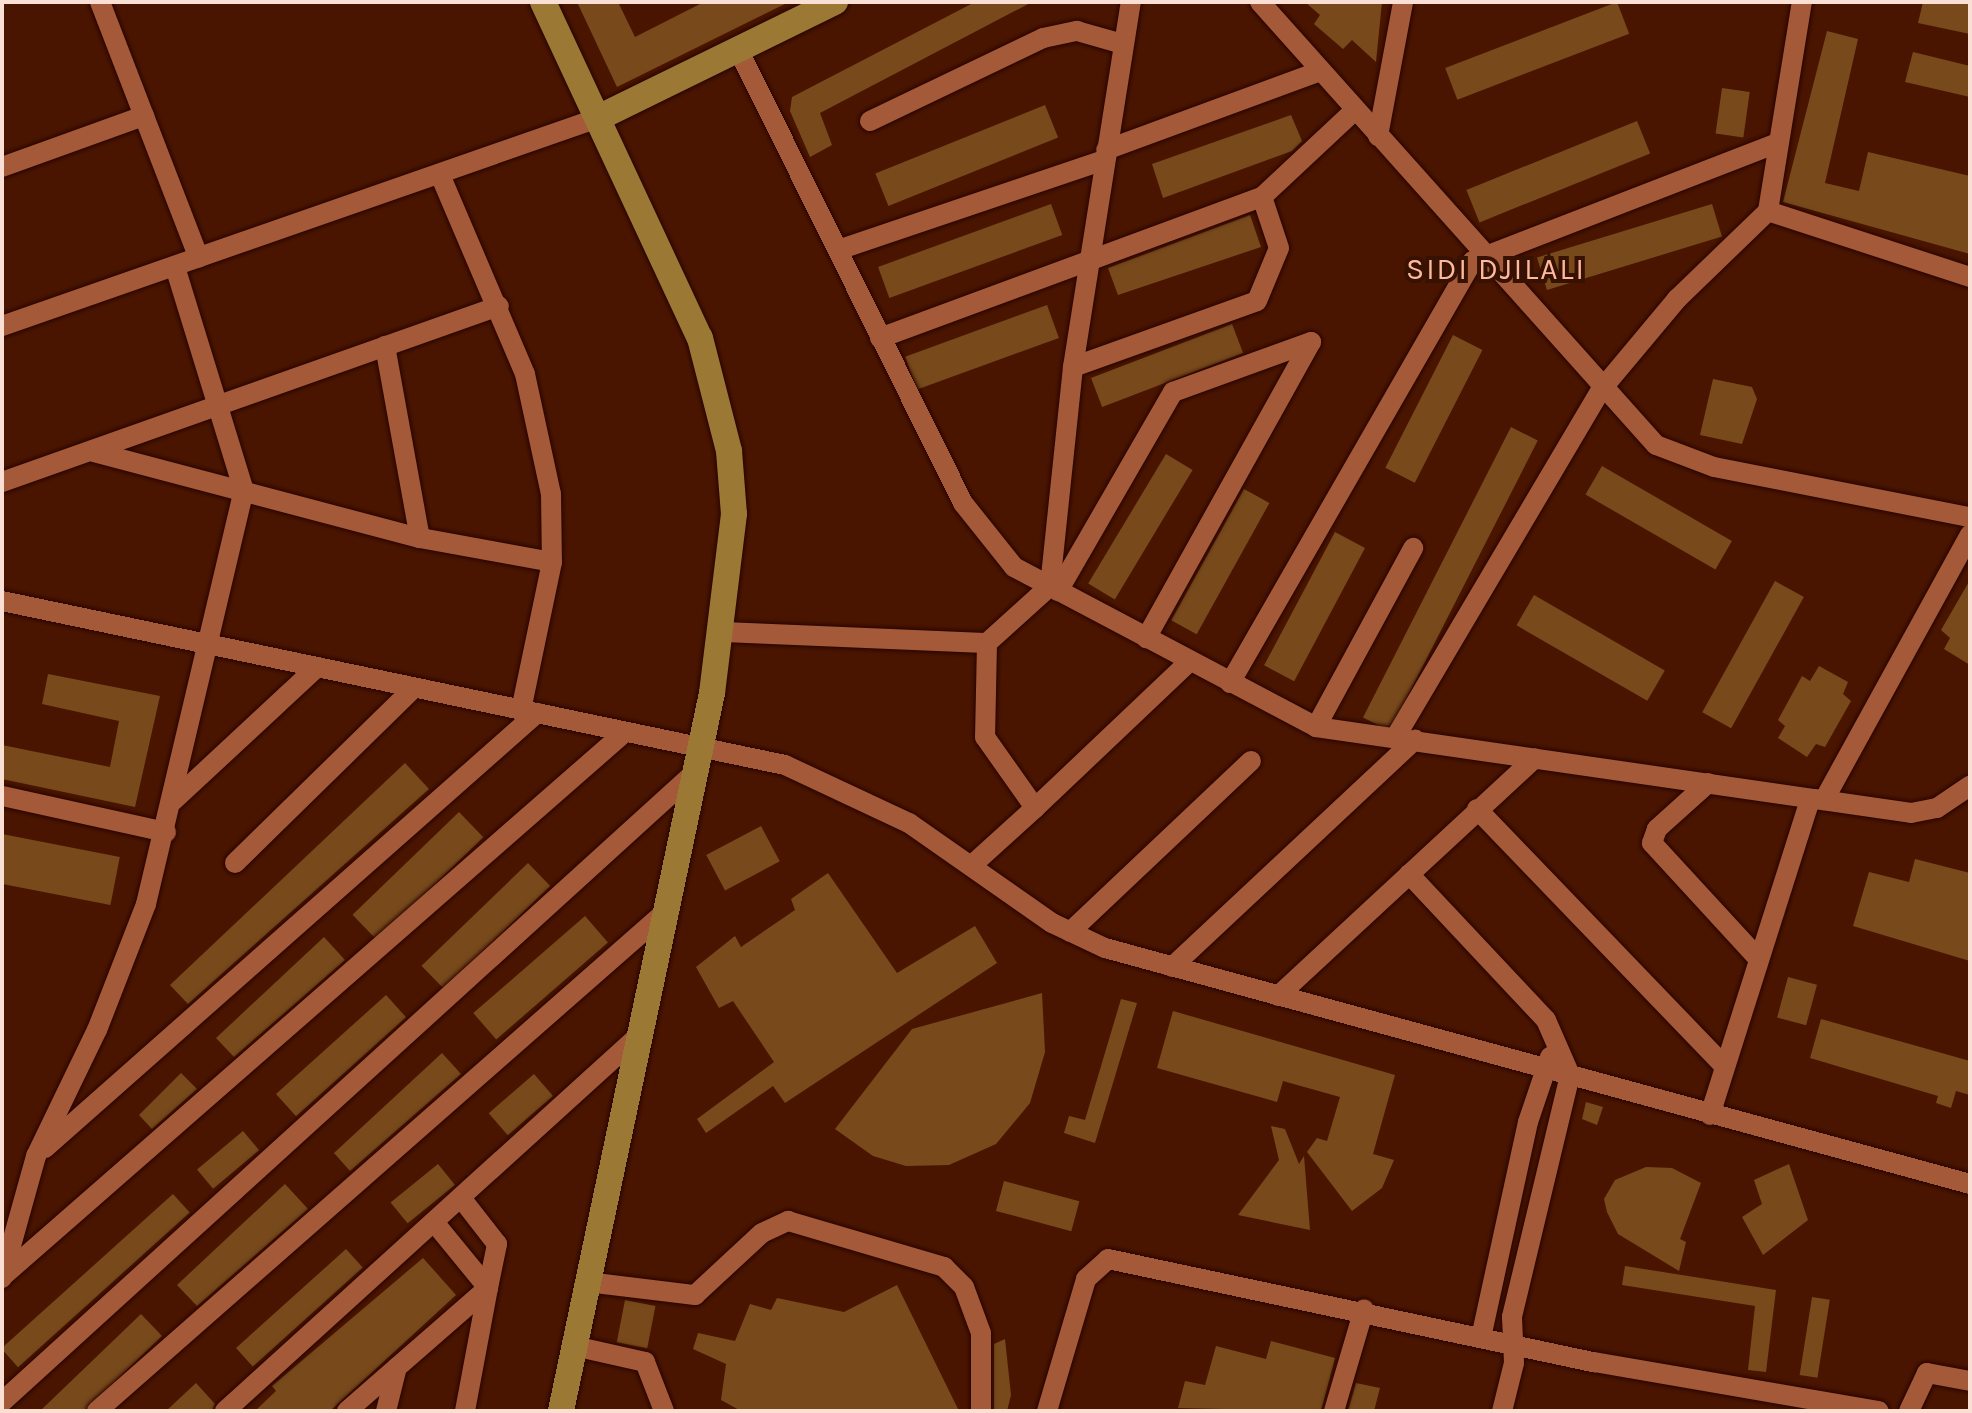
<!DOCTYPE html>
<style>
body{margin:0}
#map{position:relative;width:1972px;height:1413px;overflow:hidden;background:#4a1500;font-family:Karla,sans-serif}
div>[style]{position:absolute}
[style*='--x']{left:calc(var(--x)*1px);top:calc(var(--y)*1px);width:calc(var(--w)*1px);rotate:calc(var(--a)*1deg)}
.building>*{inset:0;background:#784a1b;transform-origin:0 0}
.roads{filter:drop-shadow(0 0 2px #270400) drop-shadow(0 0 2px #270400)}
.minor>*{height:20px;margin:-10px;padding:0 10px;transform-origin:10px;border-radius:10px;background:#a45939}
.major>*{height:26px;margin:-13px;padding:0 13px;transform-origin:13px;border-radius:13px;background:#9c7835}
span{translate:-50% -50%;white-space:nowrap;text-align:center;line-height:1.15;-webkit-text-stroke:8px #371202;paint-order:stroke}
.neighbourhood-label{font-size:30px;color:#fdb99e;letter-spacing:2px}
.frame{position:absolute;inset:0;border:4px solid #f9dfd4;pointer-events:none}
</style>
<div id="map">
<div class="building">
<i style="clip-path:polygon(577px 2px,618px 2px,635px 37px,704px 2px,789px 2px,617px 87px)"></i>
<i style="clip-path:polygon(975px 2px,1032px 2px,820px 113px,832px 145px,810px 157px,790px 111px,792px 97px)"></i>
<i style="clip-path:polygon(1305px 2px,1382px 2px,1376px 62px,1352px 40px,1343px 49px,1314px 24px,1320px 15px)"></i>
<i style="left:1617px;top:2px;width:34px;height:184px;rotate:69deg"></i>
<i style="clip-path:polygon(1923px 2px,1970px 2px,1970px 34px,1918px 23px)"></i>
<i style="clip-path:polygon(1827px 31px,1858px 39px,1825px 183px,1859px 191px,1868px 152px,1970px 176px,1970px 254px,1783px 202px)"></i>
<i style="clip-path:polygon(1913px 52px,1970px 66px,1970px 97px,1905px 82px)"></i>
<i style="left:1722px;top:88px;width:28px;height:46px;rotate:8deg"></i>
<i style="left:1045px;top:105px;width:35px;height:183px;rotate:68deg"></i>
<i style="clip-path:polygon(1291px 115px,1302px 141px,1292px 151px,1163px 198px,1152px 164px)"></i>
<i style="left:1637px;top:121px;width:35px;height:184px;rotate:68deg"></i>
<i style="left:1051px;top:204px;width:33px;height:184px;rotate:70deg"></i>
<i style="left:1712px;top:204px;width:34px;height:183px;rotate:73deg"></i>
<i style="clip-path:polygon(1250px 215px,1261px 247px,1118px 295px,1108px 268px)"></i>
<i style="left:1047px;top:305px;width:35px;height:151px;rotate:70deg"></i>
<i style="left:1232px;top:324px;width:31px;height:151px;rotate:69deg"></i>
<i style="left:1453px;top:335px;width:33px;height:149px;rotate:27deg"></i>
<i style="clip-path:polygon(1713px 379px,1752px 387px,1757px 399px,1742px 444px,1700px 435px)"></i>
<i style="left:1511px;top:427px;width:30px;height:326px;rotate:27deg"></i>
<i style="left:1166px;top:454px;width:31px;height:151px;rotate:31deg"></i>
<i style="left:1602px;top:466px;width:150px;height:33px;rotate:30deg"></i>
<i style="left:1244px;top:489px;width:29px;height:150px;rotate:29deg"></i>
<i style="left:1335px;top:532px;width:34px;height:151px;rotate:28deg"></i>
<i style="clip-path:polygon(1970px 580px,1970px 665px,1944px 649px,1950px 638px,1941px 630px)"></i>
<i style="left:1775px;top:581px;width:33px;height:150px;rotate:29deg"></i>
<i style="left:1534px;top:595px;width:151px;height:35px;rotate:30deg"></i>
<i style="clip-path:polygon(1819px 666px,1848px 682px,1843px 694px,1851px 701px,1825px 747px,1816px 744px,1807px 757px,1778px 738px,1785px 726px,1778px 720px,1802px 676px,1810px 681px)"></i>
<i style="clip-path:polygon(48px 674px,160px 696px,135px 807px,2px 779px,2px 745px,110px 767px,119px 721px,42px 704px)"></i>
<i style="clip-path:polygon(405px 763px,429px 789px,188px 1004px,170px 985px)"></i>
<i style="left:459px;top:812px;width:35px;height:148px;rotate:46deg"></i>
<i style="left:761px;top:826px;width:40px;height:62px;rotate:62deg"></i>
<i style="left:2px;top:834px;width:120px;height:49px;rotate:11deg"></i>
<i style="clip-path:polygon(1915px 859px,1970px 873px,1970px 961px,1853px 926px,1869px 872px,1909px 882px)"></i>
<i style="left:528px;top:863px;width:32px;height:148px;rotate:46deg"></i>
<i style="clip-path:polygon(828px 873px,897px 973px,975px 926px,997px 963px,785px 1103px,773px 1086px,706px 1133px,697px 1119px,774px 1062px,733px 1001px,719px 1008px,696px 967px,735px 936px,741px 947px,795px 910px,791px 899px)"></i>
<i style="left:585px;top:916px;width:35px;height:148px;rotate:49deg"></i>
<i style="clip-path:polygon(324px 937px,345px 960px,234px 1057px,216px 1038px)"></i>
<i style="left:1788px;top:977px;width:30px;height:42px;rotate:15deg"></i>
<i style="clip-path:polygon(1042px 993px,1045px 1052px,1030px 1103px,996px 1144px,949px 1165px,906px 1166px,873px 1156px,835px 1129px,912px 1029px)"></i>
<i style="left:386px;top:995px;width:30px;height:148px;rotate:48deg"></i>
<i style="clip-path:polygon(1121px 999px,1137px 1003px,1095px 1143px,1064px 1133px,1069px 1116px,1085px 1120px)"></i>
<i style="clip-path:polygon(1173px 1011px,1395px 1075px,1373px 1154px,1394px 1160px,1382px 1188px,1352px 1211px,1307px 1152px,1317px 1138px,1327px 1141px,1340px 1097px,1283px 1081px,1277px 1102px,1157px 1068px)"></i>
<i style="clip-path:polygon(1821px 1019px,1970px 1061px,1970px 1095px,1956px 1091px,1951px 1108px,1936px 1103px,1938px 1096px,1810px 1058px)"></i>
<i style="clip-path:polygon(442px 1053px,461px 1074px,350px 1171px,334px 1153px)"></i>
<i style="clip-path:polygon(181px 1073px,197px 1089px,152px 1129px,139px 1115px)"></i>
<i style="left:534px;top:1074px;width:29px;height:60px;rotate:49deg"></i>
<i style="clip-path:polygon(1586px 1102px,1603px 1107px,1597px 1125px,1582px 1119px)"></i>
<i style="clip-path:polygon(1271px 1126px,1285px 1129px,1299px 1164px,1304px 1156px,1310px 1230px,1238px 1215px,1279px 1160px)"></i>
<i style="left:243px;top:1131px;width:25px;height:60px;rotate:50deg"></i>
<i style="left:438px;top:1164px;width:27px;height:61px;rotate:51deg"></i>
<i style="clip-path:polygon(1789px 1164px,1808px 1220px,1763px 1255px,1742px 1217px,1762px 1204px,1754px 1180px)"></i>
<i style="clip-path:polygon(1646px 1167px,1672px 1168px,1701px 1183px,1680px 1239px,1686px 1242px,1679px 1271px,1618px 1234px,1607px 1212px,1604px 1199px,1615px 1180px)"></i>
<i style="left:1004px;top:1181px;width:78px;height:31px;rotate:15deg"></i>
<i style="clip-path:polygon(285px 1184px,308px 1209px,197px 1306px,177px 1285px)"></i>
<i style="left:173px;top:1194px;width:25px;height:231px;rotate:48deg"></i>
<i style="left:346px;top:1249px;width:25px;height:148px;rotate:48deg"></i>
<i style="clip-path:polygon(423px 1258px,456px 1295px,330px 1411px,255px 1411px,276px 1391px,272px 1386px)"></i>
<i style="clip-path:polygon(1625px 1266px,1776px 1290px,1766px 1372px,1748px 1370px,1755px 1306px,1622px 1285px)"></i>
<i style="clip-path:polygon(897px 1285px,959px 1411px,741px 1411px,721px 1400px,726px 1364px,693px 1349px,698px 1333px,735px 1341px,750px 1304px,771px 1310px,777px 1298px,844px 1312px)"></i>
<i style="left:1812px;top:1297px;width:18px;height:79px;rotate:9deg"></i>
<i style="left:625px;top:1300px;width:31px;height:43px;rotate:11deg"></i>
<i style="clip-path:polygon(141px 1314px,162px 1336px,84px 1411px,40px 1411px)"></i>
<i style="clip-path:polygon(1005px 1339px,1011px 1395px,1007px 1411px,994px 1411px,994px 1344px)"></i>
<i style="clip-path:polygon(1271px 1341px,1335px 1358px,1321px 1411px,1178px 1408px,1185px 1381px,1205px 1385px,1216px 1346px,1266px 1359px)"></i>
<i style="clip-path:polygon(196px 1383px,215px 1404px,212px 1411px,166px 1411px)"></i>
<i style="clip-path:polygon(1356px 1383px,1380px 1388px,1374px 1411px,1348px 1411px)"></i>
</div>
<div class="roads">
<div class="minor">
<i style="--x:100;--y:2;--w:274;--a:68.9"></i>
<i style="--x:1260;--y:2;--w:594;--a:48.21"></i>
<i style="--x:1656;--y:445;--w:62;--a:20.8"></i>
<i style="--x:1714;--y:467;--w:261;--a:11.1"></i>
<i style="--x:738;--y:49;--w:507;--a:63.64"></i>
<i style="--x:963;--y:503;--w:82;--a:51.4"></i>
<i style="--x:1014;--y:567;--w:342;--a:27.9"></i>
<i style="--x:1316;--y:727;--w:601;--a:8.22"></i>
<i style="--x:1911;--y:813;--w:26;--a:-11"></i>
<i style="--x:1937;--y:808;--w:40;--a:-34"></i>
<i style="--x:870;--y:121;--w:192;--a:-25.6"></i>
<i style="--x:1043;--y:38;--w:35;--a:-12"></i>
<i style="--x:1077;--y:31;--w:48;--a:15.8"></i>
<i style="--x:1378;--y:136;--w:136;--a:-79.4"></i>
<i style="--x:1106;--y:150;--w:229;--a:-20.2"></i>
<i style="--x:2;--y:167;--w:151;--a:-19.8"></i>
<i style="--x:441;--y:177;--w:214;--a:66.9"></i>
<i style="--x:525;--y:374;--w:123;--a:77.8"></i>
<i style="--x:551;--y:494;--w:68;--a:89.2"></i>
<i style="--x:552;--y:562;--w:151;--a:101.8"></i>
<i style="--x:1768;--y:211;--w:213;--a:18.1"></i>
<i style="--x:838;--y:250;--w:281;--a:-18.7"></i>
<i style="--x:2;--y:326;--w:631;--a:-19.24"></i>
<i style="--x:880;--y:338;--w:407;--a:-20.3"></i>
<i style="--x:1262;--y:197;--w:127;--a:-43.1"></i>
<i style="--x:385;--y:346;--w:195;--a:79.7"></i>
<i style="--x:1073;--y:367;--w:195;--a:-19.7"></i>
<i style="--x:1257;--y:301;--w:57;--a:-67.5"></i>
<i style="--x:1279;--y:248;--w:54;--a:-108.4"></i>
<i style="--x:94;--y:452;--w:337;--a:14.8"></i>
<i style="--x:420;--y:538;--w:134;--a:10.3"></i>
<i style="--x:2;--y:482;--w:527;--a:-19.5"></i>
<i style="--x:1058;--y:591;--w:230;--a:-60"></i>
<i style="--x:1173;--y:392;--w:147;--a:-19.9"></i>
<i style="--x:1311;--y:342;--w:339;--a:119.1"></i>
<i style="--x:2;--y:601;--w:800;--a:11.83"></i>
<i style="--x:785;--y:765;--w:137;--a:25.1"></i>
<i style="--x:909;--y:823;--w:174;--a:35"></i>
<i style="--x:1052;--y:923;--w:59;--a:25.3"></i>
<i style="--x:1105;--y:948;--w:897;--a:15.26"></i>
<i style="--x:722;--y:632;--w:265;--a:2.4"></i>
<i style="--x:987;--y:643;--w:85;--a:-42.1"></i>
<i style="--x:1050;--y:586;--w:220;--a:-84"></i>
<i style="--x:1073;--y:367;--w:370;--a:-81"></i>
<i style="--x:987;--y:643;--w:94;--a:91.2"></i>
<i style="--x:985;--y:737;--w:87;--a:54.8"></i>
<i style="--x:1035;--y:808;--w:214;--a:-43.5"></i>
<i style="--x:1230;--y:683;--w:487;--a:-60.1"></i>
<i style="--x:1473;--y:261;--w:324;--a:-21.2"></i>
<i style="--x:1316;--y:727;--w:204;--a:-61.5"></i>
<i style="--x:1395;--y:738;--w:404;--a:-59.4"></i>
<i style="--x:1601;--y:390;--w:119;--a:-50.1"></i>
<i style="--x:1677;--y:299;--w:127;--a:-44"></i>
<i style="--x:1768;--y:211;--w:212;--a:-80.8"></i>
<i style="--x:1708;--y:783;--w:69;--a:138"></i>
<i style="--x:1657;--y:829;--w:15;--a:110"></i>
<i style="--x:1652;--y:843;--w:154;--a:47.4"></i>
<i style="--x:2;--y:796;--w:168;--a:12.4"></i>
<i style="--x:1824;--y:800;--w:303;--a:-61.2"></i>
<i style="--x:173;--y:801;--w:197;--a:-42.9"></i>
<i style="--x:1477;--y:809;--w:356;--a:46.1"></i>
<i style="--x:235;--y:863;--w:250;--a:-44.4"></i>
<i style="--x:971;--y:866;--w:86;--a:-42.2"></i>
<i style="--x:1409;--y:874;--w:200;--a:46.8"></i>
<i style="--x:1546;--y:1020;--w:60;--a:66.4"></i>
<i style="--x:1570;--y:1075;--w:249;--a:103.5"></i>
<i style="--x:1512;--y:1317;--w:46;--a:87.5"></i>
<i style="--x:1514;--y:1363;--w:49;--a:104"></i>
<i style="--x:1070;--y:932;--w:249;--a:-43.4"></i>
<i style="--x:1172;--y:967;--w:333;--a:-43.1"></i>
<i style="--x:1278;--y:996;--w:350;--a:-42.8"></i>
<i style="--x:1710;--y:1115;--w:331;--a:-72.4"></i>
<i style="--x:45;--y:1148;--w:657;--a:-41.48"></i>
<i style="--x:434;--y:1222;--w:85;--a:50.7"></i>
<i style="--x:488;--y:1288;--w:125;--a:100.6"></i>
<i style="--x:3;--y:1276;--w:826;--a:-41.17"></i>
<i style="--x:2;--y:1278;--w:127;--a:-74.4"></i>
<i style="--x:36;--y:1156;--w:140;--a:-64.2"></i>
<i style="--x:97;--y:1030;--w:135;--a:-68.7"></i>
<i style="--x:146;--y:904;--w:424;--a:-76.7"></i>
<i style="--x:244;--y:491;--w:234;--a:-107.1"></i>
<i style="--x:587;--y:1282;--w:109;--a:6.9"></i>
<i style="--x:695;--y:1295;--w:91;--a:-42.8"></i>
<i style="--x:762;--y:1233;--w:29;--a:-25"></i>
<i style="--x:788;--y:1221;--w:163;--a:16.4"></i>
<i style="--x:944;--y:1267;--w:28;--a:45"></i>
<i style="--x:964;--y:1287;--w:49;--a:69.7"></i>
<i style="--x:981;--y:1333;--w:78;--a:90"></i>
<i style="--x:1482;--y:1333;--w:216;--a:-77.7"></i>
<i style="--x:1528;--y:1122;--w:69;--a:-71.3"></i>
<i style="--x:574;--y:1346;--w:73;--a:12.7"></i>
<i style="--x:645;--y:1362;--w:53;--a:68.8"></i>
<i style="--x:2;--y:1402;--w:935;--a:-42.27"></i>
<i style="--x:97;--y:1411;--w:753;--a:-41.29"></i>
<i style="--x:225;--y:1411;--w:556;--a:-42.23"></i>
<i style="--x:347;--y:1411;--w:187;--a:-41.1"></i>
<i style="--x:488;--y:1288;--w:45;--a:-78.4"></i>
<i style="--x:497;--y:1244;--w:57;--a:-127.9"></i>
<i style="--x:386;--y:1411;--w:45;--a:-76"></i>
<i style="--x:1047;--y:1411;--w:138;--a:-73.5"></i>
<i style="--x:1086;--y:1279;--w:30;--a:-42"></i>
<i style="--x:1108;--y:1259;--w:497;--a:12"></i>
<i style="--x:1594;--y:1362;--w:289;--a:9.8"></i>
<i style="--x:1334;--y:1411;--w:106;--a:-73.6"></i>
<i style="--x:1909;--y:1411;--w:42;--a:-64.7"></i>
<i style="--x:1927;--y:1373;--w:44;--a:10.5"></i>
</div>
<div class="major">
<i style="--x:543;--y:2;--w:371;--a:65"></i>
<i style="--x:700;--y:338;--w:117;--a:75.6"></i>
<i style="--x:729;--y:451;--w:63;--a:85.5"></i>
<i style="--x:734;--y:514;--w:180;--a:97"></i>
<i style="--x:712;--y:693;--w:734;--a:101.88"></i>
<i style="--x:598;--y:118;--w:264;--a:-26.1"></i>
</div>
</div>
<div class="neighbourhood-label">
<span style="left:1496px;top:269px">SIDI DJILALI</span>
</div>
<div class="frame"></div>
</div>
